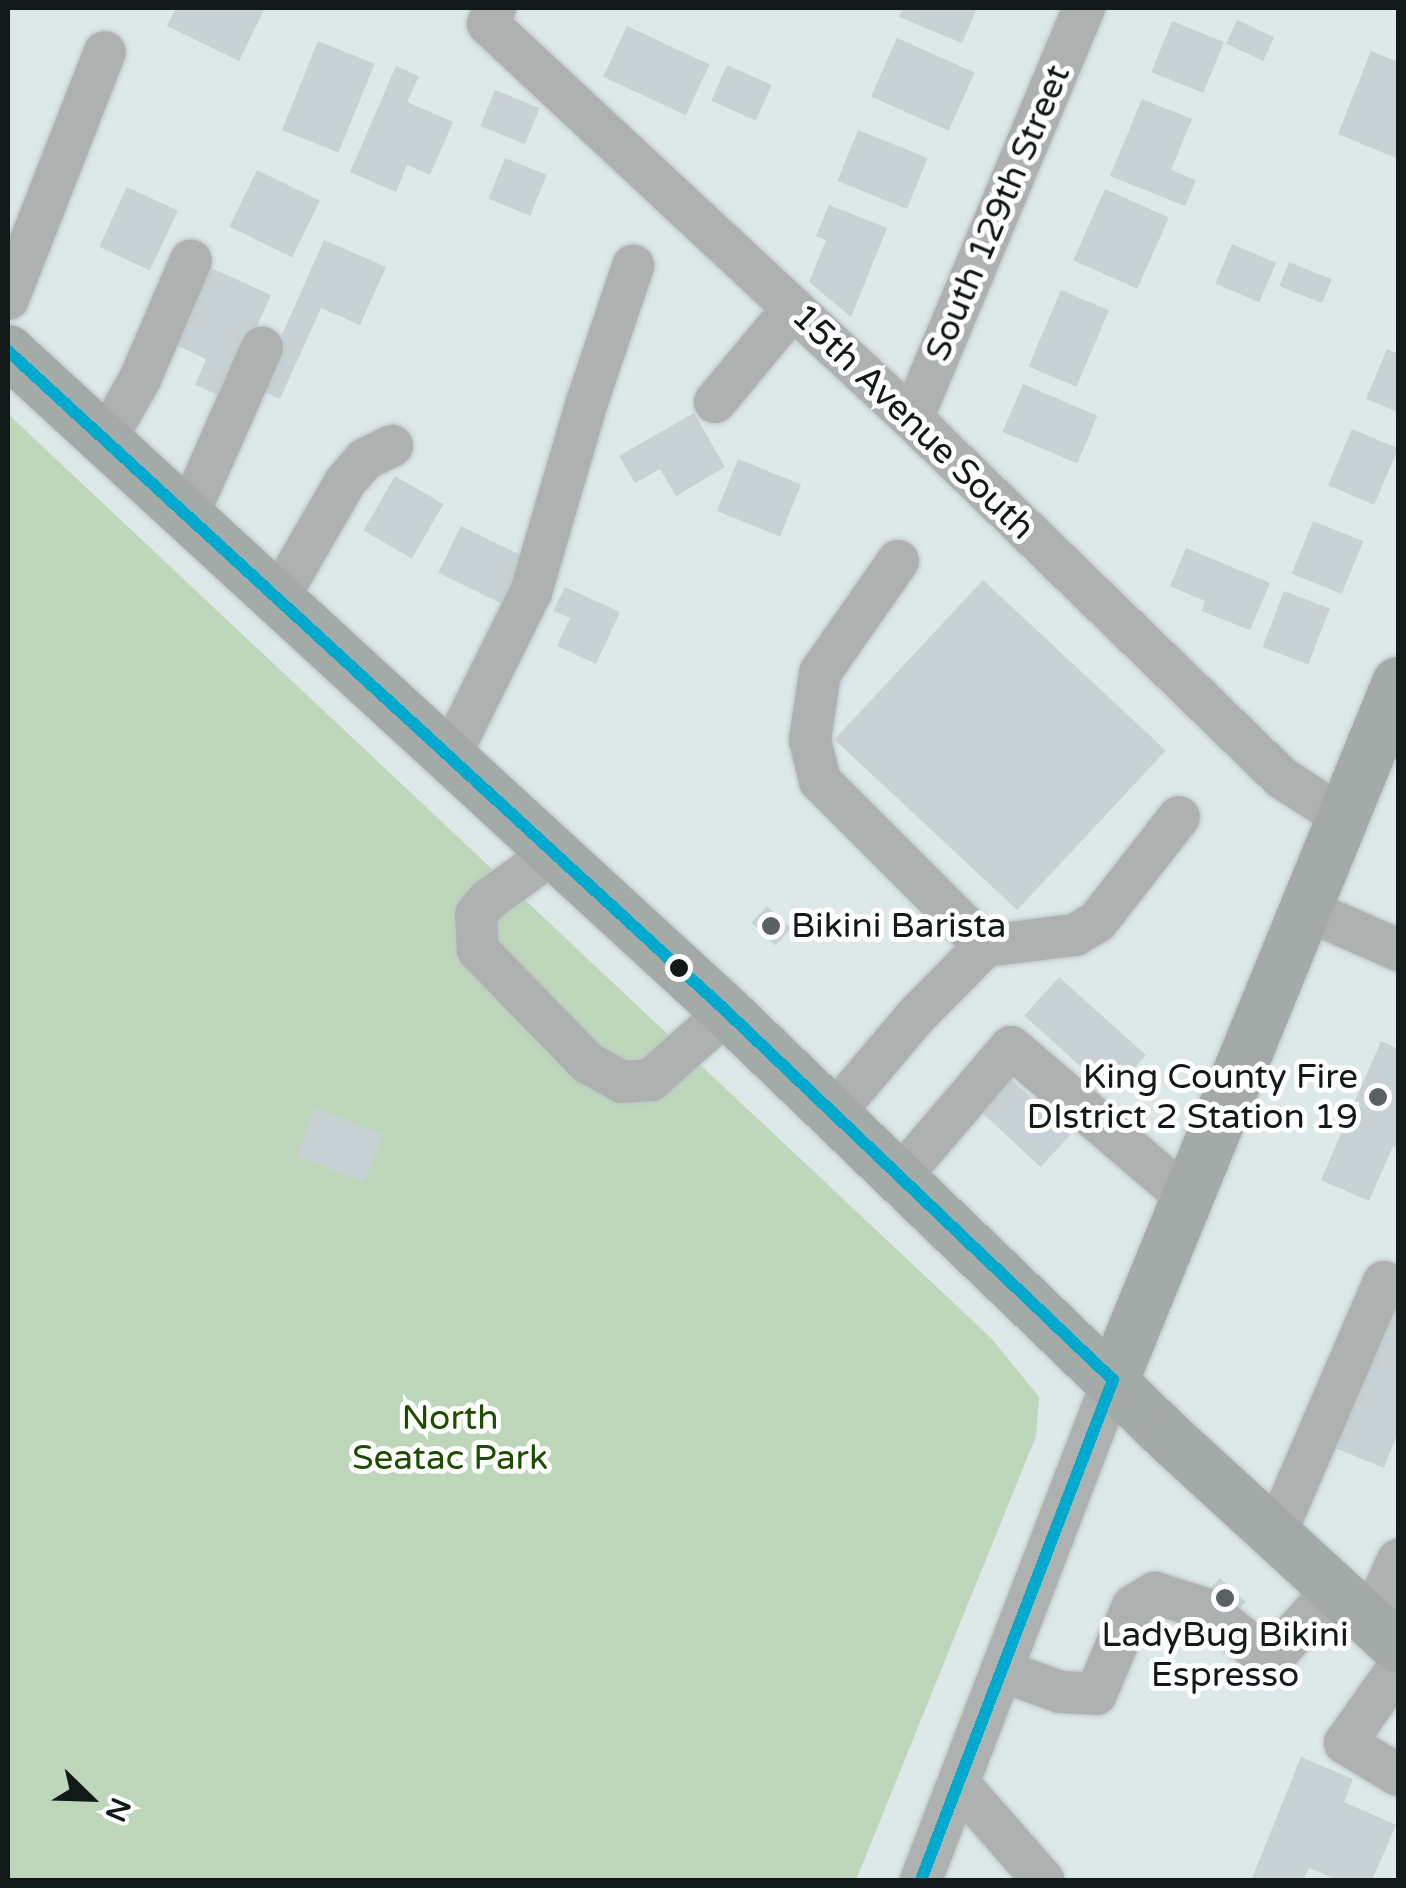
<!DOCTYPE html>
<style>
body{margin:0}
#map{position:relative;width:1406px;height:1888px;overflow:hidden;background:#dde8e9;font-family:"Varela Round",sans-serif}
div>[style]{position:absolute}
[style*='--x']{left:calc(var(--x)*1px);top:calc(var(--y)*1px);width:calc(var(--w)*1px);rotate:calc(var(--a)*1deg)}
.green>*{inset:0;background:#bed7bb}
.building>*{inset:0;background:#c8d1d3;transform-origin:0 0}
.roads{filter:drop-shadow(0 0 2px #bdc6c7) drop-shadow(0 0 2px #bdc6c7)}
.minor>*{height:42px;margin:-21px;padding:0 21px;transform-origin:21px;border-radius:21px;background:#adb1b0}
.major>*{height:52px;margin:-26px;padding:0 26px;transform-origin:26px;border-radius:26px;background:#a4aaa8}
.bus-1>*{height:12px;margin:-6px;padding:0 6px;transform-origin:6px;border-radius:6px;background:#00a9ce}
.dots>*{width:28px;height:28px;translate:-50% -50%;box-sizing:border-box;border:5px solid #fff;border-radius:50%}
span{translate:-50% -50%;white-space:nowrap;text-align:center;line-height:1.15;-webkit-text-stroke:10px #fff;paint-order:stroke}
.street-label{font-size:35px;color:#121919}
.poi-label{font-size:35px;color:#121919}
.left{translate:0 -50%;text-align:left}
.right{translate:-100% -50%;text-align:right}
.park-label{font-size:35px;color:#1f4d00}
.frame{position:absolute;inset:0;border:10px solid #121919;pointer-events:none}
.north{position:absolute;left:40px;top:1748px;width:100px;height:100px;-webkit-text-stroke:8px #fff;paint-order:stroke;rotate:113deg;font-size:28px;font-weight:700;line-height:40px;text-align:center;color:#121919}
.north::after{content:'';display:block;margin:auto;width:35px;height:45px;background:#121919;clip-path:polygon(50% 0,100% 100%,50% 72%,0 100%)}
</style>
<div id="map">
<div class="green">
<i style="clip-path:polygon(8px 414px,992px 1339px,1039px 1397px,1036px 1436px,856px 1880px,8px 1880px)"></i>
</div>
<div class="building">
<i style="clip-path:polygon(176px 8px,259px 8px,264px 10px,239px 61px,167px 26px)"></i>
<i style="clip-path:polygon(903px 8px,977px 8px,962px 43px,899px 17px)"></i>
<i style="left:1237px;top:20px;width:41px;height:26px;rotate:25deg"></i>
<i style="left:1172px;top:21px;width:56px;height:55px;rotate:22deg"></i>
<i style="left:627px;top:26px;width:91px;height:56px;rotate:25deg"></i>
<i style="left:897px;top:38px;width:85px;height:64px;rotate:24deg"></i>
<i style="left:318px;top:41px;width:61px;height:96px;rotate:22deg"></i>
<i style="clip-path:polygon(1371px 51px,1398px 62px,1398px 159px,1338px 134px)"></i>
<i style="left:727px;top:65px;width:49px;height:39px;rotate:24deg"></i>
<i style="clip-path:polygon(396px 66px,419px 76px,407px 102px,453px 122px,430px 175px,407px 165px,396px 192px,350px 172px)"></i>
<i style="left:495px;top:90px;width:48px;height:39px;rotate:22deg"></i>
<i style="clip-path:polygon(1142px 99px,1192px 119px,1171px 170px,1196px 180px,1185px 206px,1110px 176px)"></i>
<i style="left:858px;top:130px;width:75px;height:55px;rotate:22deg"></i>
<i style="left:505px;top:158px;width:45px;height:44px;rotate:22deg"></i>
<i style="left:257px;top:170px;width:70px;height:63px;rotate:26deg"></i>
<i style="left:127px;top:187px;width:56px;height:66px;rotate:25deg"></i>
<i style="left:1105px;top:189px;width:70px;height:78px;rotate:24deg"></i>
<i style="clip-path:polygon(829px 205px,887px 228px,851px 317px,809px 282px,826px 240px,816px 236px)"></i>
<i style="clip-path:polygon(324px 240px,386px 267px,360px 325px,321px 308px,280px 399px,258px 389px)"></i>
<i style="left:1232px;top:244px;width:48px;height:43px;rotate:23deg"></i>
<i style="left:1289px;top:262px;width:46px;height:26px;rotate:22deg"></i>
<i style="clip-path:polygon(209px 267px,271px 295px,225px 398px,195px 385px,206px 359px,176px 345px)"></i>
<i style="left:1061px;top:290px;width:52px;height:83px;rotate:23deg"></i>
<i style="clip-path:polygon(1387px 349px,1398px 354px,1398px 412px,1366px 399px)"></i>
<i style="left:1023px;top:384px;width:81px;height:52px;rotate:23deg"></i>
<i style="clip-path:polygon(694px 413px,725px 467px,676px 496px,660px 469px,635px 483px,619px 456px)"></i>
<i style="left:1352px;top:429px;width:50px;height:61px;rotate:23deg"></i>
<i style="left:738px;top:459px;width:68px;height:56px;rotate:22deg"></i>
<i style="left:395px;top:476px;width:56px;height:63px;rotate:30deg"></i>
<i style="left:1313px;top:521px;width:54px;height:57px;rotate:22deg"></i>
<i style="left:461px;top:526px;width:72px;height:52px;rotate:26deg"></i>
<i style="clip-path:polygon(1186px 548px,1270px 583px,1250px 630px,1201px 611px,1205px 601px,1170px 586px)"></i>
<i style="left:983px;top:580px;width:250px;height:218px;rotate:43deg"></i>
<i style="clip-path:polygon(565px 587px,620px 612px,596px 664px,557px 646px,570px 618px,553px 611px)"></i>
<i style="left:1284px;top:591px;width:49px;height:60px;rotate:21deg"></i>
<i style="left:767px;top:906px;width:33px;height:23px;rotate:43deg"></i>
<i style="left:1059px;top:977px;width:117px;height:52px;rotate:42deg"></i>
<i style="clip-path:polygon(1381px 1041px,1398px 1049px,1398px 1148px,1393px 1146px,1369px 1201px,1321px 1180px)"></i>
<i style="left:1001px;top:1070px;width:95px;height:44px;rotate:43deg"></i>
<i style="left:315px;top:1108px;width:73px;height:52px;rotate:21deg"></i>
<i style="clip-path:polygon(1386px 1305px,1398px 1310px,1398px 1432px,1384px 1468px,1328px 1445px)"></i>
<i style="left:1220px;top:1578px;width:35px;height:23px;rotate:43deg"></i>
<i style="clip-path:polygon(1301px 1757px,1353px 1779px,1344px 1802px,1396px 1825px,1372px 1880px,1338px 1880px,1309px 1868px,1303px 1880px,1252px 1878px)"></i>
</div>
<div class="roads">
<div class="minor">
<i style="--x:495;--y:8;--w:17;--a:114"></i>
<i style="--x:488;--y:24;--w:579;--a:42.97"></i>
<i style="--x:912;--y:419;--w:516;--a:44.14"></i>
<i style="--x:1282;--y:778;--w:70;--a:32.8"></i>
<i style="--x:8;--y:299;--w:265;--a:-68.6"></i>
<i style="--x:715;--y:402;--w:122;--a:-50.3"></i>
<i style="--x:912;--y:419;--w:446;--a:-67.3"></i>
<i style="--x:105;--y:441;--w:71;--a:-60.6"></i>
<i style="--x:140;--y:379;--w:129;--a:-66.8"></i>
<i style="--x:187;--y:517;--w:185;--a:-66.1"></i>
<i style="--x:898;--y:561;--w:136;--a:124.9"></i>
<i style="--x:820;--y:673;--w:68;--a:98.5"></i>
<i style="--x:810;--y:740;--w:42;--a:76.3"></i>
<i style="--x:820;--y:781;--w:233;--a:45"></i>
<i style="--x:985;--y:946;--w:91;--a:-7"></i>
<i style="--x:1075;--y:935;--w:26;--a:-31"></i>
<i style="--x:1097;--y:922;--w:133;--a:-52"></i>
<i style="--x:277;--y:600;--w:136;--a:-60"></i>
<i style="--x:345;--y:482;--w:30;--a:-49"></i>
<i style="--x:365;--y:459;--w:30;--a:-26"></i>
<i style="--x:449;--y:757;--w:184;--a:-63.6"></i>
<i style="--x:531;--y:592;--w:198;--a:-73.6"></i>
<i style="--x:587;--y:402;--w:144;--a:-71.3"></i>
<i style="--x:553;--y:853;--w:80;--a:144.1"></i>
<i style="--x:488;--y:900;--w:19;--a:129"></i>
<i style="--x:476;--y:915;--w:35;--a:87"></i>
<i style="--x:478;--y:950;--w:158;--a:45.8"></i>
<i style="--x:588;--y:1063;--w:39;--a:29"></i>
<i style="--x:622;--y:1082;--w:29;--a:-4"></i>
<i style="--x:651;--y:1080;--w:102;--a:-41.8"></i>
<i style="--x:1307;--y:910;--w:99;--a:23.7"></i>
<i style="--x:834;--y:1113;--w:127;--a:-49.8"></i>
<i style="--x:916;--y:1016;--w:98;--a:-45.4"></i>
<i style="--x:900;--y:1177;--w:171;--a:-49.5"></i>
<i style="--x:1011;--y:1047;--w:230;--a:40.6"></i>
<i style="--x:1275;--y:1535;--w:275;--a:-66.7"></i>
<i style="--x:1384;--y:1282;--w:15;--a:23"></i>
<i style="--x:1370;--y:1622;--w:68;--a:-65.7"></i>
<i style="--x:1398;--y:1668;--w:92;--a:125.2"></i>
<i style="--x:1345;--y:1743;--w:62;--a:31.1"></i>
<i style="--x:1002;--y:1671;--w:62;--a:19.9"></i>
<i style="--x:1060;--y:1692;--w:36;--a:3"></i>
<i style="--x:1096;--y:1694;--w:95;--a:-67.2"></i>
<i style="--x:1133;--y:1606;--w:26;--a:-31"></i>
<i style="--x:1155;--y:1593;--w:56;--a:17.8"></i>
<i style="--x:1208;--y:1610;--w:80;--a:39.4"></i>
<i style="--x:1270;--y:1661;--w:96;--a:-48.4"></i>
<i style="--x:959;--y:1784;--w:128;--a:48.8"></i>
<i style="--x:921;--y:1880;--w:536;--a:-68.99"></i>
</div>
<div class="major">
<i style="--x:8;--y:351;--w:977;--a:42.59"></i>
<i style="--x:727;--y:1012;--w:617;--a:43.88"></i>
<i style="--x:1172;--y:1440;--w:306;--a:42.5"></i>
<i style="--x:1113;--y:1380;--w:753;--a:-67.76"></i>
</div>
</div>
<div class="bus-1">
<i style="--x:8;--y:351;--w:977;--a:42.59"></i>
<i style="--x:727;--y:1012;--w:533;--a:43.63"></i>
<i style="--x:921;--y:1880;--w:536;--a:-68.99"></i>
</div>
<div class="dots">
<i style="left:771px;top:926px;background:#596162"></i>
<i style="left:679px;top:968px;background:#121919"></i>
<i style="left:1378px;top:1097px;background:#596162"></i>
<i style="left:1225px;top:1598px;background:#596162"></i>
</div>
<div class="street-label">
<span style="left:998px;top:213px;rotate:-67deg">South 129th Street</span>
<span style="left:913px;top:422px;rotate:44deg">15th Avenue South</span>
</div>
<div class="poi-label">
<span class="left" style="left:791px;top:926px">Bikini Barista</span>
<span class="right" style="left:1358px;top:1097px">King County Fire<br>DIstrict 2 Station 19</span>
<span style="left:1225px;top:1655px">LadyBug Bikini<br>Espresso</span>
</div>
<div class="park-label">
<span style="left:450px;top:1438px">North<br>Seatac Park</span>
</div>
<div class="frame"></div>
<div class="north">N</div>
</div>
